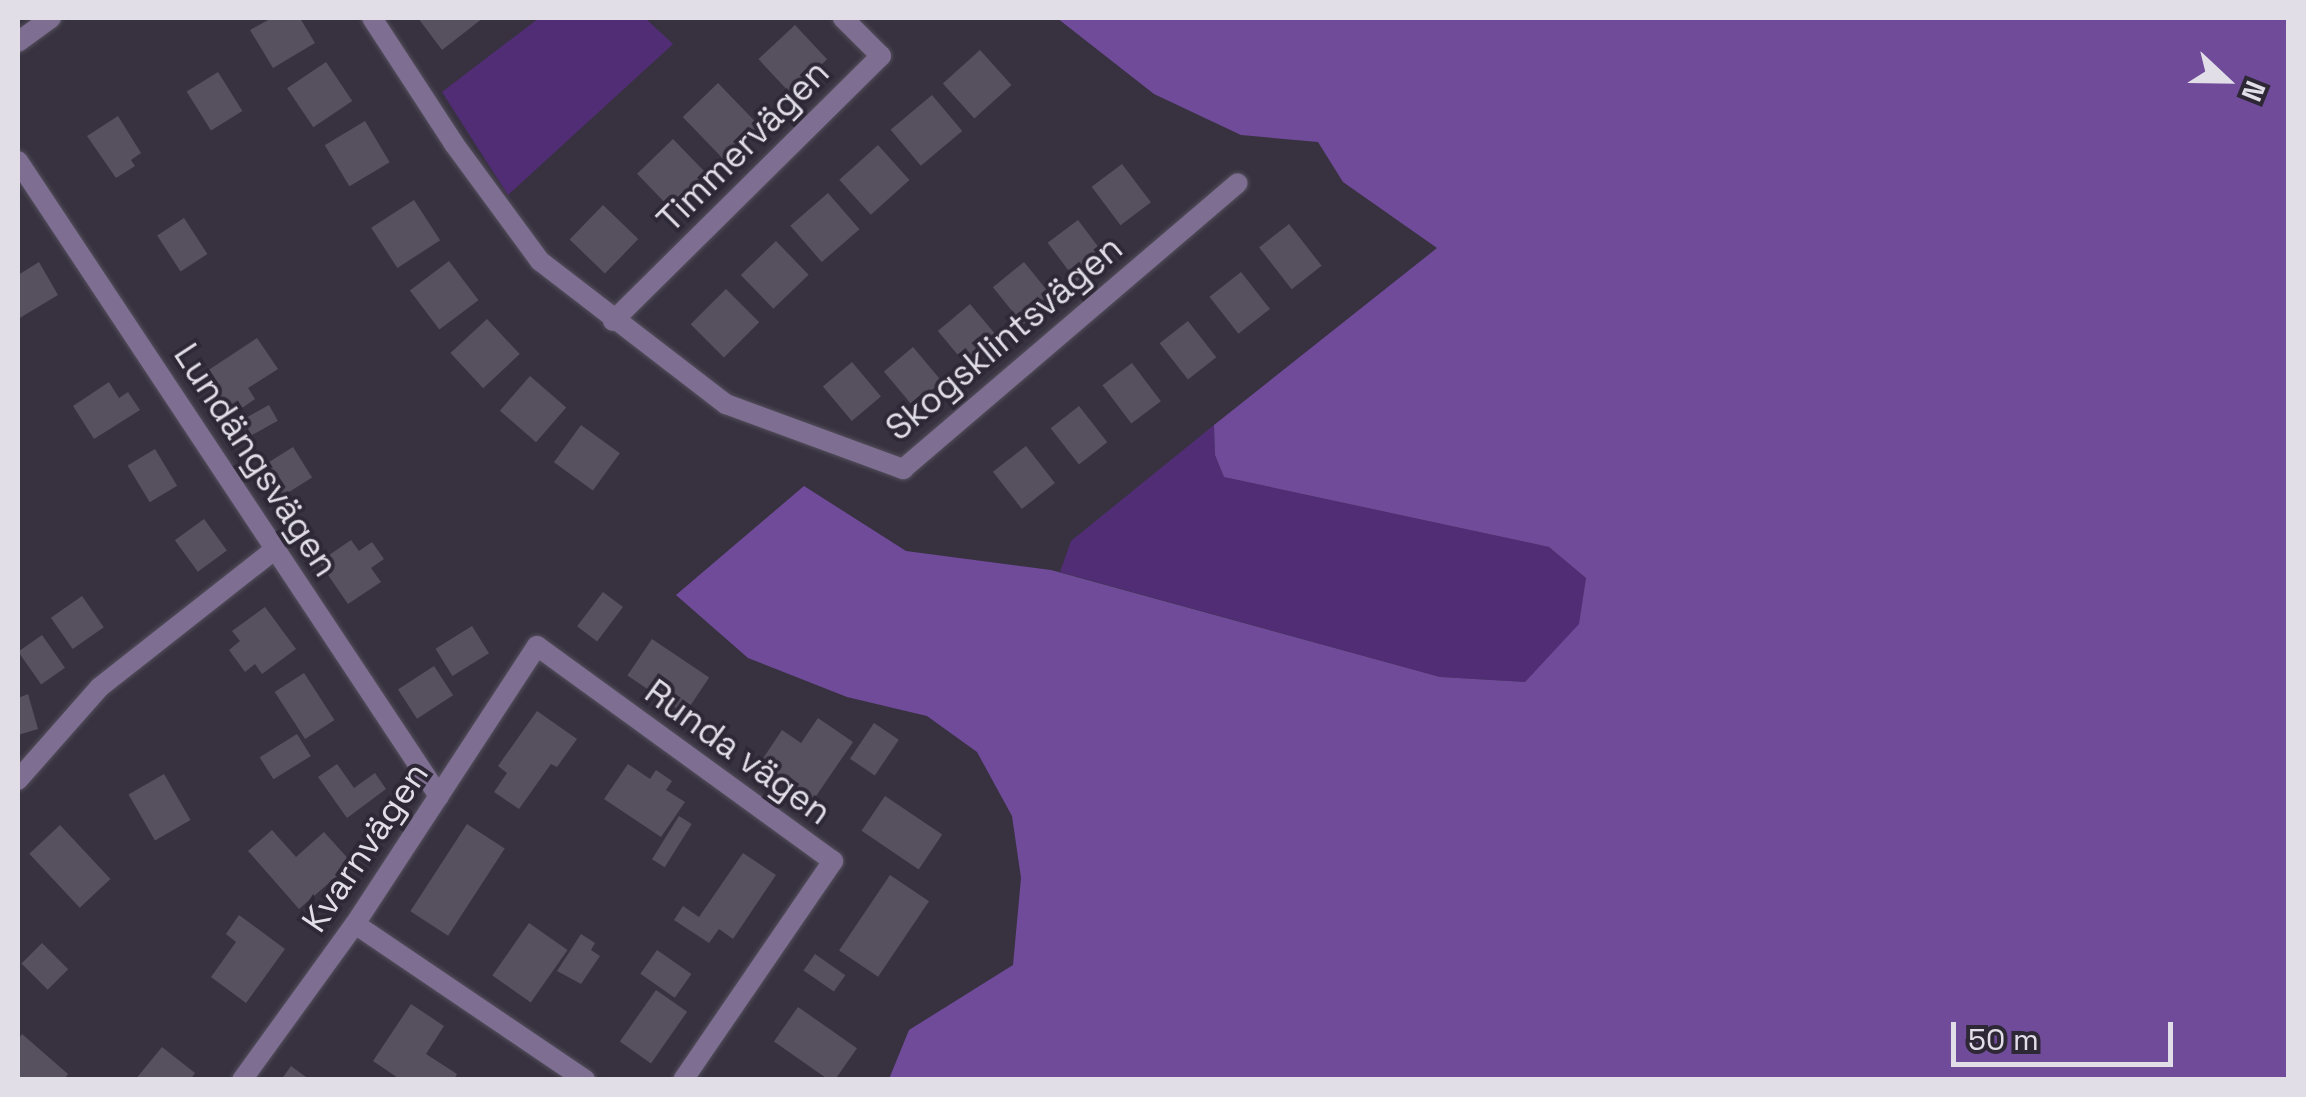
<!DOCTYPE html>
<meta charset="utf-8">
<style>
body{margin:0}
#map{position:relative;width:2306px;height:1097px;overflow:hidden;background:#383240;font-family:"Space Grotesk",sans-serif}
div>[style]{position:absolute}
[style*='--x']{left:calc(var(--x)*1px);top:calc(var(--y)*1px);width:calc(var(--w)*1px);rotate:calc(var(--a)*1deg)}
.green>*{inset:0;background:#512d76}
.forest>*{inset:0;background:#704b9a}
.building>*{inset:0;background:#56505f;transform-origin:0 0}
.roads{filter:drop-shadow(0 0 2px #534e5b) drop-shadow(0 0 2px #534e5b)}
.minor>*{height:20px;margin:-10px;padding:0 10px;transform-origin:10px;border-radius:10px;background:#7e6f92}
.tertiary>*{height:20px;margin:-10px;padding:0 10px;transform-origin:10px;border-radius:10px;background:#7e6f92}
span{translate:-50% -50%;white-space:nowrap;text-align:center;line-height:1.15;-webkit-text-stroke:8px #2e2836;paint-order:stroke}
.street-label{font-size:35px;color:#e2dee8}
.frame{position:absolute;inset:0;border:20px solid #e2dee8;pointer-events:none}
.north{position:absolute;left:2176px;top:30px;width:100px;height:100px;-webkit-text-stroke:8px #2e2836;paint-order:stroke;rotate:112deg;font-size:28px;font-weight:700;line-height:40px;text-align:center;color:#e2dee8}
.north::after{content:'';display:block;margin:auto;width:35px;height:45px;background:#e2dee8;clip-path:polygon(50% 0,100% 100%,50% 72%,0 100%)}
.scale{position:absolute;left:1951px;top:1022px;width:222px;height:45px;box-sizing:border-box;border:5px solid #e2dee8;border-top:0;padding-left:12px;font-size:30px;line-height:35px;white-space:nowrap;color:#e2dee8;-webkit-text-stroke:8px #2e2836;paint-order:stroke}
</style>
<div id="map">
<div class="green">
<i style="clip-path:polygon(539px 18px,645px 18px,673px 44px,508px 195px,442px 92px)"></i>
<i style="clip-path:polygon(1214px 425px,1215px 455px,1224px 477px,1549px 547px,1586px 578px,1579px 625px,1525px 682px,1440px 677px,1060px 572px,1071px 541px)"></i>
</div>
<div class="forest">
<i style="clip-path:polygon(1057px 18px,2288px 18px,2288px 1079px,889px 1079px,909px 1030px,1013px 965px,1021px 878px,1012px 816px,977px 752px,927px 716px,847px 697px,748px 658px,676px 595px,804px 486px,906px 551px,1051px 570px,1440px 677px,1525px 682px,1579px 624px,1586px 578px,1549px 547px,1224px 477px,1215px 455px,1214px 425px,1437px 248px,1343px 182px,1318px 142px,1241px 135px,1154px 94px)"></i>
</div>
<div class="building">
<i style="clip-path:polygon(272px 18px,300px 18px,315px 43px,273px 68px,250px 30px)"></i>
<i style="clip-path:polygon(418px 18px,483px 18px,442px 50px)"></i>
<i style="left:795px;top:25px;width:47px;height:50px;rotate:47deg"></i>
<i style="left:980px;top:50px;width:47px;height:50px;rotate:48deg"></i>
<i style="left:326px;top:62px;width:47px;height:47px;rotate:56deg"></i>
<i style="left:218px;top:72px;width:46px;height:37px;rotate:58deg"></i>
<i style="left:718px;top:83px;width:59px;height:49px;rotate:46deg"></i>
<i style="left:932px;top:95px;width:47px;height:54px;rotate:50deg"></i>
<i style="clip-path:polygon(118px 116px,141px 153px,131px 160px,135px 166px,116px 178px,87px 136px)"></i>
<i style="left:365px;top:121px;width:48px;height:47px;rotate:59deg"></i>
<i style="left:673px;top:139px;width:47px;height:50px;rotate:46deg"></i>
<i style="left:878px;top:145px;width:47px;height:52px;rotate:48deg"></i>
<i style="left:1122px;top:164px;width:48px;height:38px;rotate:53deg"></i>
<i style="left:828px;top:193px;width:48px;height:50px;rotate:49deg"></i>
<i style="left:414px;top:200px;width:48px;height:51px;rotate:57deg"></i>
<i style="left:603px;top:205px;width:49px;height:48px;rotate:44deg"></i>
<i style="left:184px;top:218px;width:43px;height:32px;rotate:57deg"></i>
<i style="left:1078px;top:220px;width:48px;height:38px;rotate:53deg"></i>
<i style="left:1289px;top:224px;width:53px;height:38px;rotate:52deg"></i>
<i style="left:776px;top:241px;width:47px;height:49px;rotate:46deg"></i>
<i style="left:449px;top:261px;width:49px;height:49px;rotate:53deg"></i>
<i style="clip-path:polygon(39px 262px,58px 295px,18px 319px,18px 275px)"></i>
<i style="left:1024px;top:262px;width:48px;height:40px;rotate:51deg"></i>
<i style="left:1241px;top:272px;width:47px;height:40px;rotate:52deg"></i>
<i style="left:726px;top:289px;width:47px;height:50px;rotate:45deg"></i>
<i style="left:970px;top:304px;width:45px;height:42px;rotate:50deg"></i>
<i style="left:487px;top:319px;width:48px;height:50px;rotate:47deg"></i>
<i style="left:1188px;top:321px;width:46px;height:36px;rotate:52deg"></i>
<i style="clip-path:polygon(257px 338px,278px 369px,248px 388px,255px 399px,229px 417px,201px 375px)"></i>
<i style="left:913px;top:347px;width:45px;height:38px;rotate:50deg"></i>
<i style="left:852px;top:362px;width:45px;height:38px;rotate:50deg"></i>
<i style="left:1132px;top:363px;width:48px;height:37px;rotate:53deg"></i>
<i style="left:530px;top:376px;width:48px;height:46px;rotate:41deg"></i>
<i style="clip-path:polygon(109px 382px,119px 398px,128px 392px,140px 410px,94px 439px,73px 406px)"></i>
<i style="left:269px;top:405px;width:18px;height:35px;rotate:61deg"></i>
<i style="left:1079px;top:406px;width:46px;height:36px;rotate:52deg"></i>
<i style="left:581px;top:425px;width:48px;height:46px;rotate:36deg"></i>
<i style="left:1026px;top:446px;width:47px;height:42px;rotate:52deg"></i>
<i style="left:293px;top:447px;width:36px;height:38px;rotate:58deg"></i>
<i style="left:155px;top:449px;width:43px;height:32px;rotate:59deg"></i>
<i style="left:204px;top:519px;width:39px;height:36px;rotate:54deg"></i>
<i style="clip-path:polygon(351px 540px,359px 551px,372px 542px,384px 559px,371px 568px,381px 582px,348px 604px,319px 562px)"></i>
<i style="left:603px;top:592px;width:25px;height:43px;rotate:37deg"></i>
<i style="left:82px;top:596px;width:38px;height:38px;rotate:55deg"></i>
<i style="clip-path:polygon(265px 607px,296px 649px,262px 674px,255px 664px,245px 672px,229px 650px,240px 641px,232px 631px)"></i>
<i style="left:472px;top:626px;width:32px;height:43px;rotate:58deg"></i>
<i style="left:42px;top:635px;width:40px;height:29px;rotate:55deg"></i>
<i style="left:652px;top:639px;width:69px;height:44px;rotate:34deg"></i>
<i style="left:434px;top:666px;width:35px;height:43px;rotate:57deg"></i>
<i style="left:304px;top:673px;width:56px;height:35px;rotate:57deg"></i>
<i style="clip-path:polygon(28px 694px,38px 729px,18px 735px,18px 698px)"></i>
<i style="clip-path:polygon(537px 711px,577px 739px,557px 767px,551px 764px,519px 809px,494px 792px,507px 773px,498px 766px)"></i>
<i style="clip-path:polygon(818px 718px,853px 742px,812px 802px,758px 766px,782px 730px,801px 743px)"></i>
<i style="left:874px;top:723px;width:30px;height:43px;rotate:34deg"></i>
<i style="left:297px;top:734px;width:26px;height:44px;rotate:58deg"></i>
<i style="clip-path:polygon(337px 764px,354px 788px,375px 773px,386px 789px,347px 818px,318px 777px)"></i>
<i style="clip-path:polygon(628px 764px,650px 779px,656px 770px,672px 781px,666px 790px,685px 802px,661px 837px,604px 799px)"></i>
<i style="left:164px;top:774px;width:53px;height:41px;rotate:60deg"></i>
<i style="left:885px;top:796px;width:69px;height:42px;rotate:34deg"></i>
<i style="left:679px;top:816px;width:15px;height:51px;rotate:32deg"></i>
<i style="left:467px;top:824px;width:45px;height:104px;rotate:33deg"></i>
<i style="left:60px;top:825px;width:74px;height:42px;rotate:47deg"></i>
<i style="clip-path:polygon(272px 830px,296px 857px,324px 832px,352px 863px,299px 909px,248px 851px)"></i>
<i style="clip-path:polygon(743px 853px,776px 875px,733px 939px,719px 929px,709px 943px,674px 920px,683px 906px,699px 917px)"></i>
<i style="left:890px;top:875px;width:47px;height:91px;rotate:34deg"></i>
<i style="clip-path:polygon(239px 915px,285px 949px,246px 1003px,211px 977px,236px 942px,226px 934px)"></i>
<i style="left:529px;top:923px;width:47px;height:64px;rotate:35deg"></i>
<i style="clip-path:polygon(581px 934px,595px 943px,591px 950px,600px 956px,581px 984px,557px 971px)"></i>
<i style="left:42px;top:943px;width:37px;height:29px;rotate:45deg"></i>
<i style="left:657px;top:950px;width:42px;height:29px;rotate:35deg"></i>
<i style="left:815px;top:954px;width:37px;height:20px;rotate:35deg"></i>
<i style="left:656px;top:990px;width:38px;height:63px;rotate:35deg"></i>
<i style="clip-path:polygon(411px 1004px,444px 1026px,426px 1054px,457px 1074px,454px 1080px,401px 1080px,373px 1061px)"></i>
<i style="left:798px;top:1007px;width:72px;height:42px;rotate:35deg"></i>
<i style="clip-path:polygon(22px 1034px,68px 1074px,64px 1080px,18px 1080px,18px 1040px)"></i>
<i style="clip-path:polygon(162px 1047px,195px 1073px,190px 1080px,135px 1080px)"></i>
<i style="clip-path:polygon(291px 1066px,310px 1080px,281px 1080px)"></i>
</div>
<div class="roads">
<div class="minor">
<i style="--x:372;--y:18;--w:150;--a:56.9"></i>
<i style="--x:454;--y:144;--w:145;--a:53.7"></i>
<i style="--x:540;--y:261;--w:235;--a:37.6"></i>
<i style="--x:726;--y:404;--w:189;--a:20.2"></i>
<i style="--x:903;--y:469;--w:440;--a:-40.5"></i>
<i style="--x:18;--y:161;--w:762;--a:56.46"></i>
<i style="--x:613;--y:321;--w:377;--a:-44.7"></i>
<i style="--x:881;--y:56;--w:54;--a:-135"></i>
<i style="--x:18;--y:780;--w:124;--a:-48.6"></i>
<i style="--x:100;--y:687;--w:221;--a:-38.2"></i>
<i style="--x:355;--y:924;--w:278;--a:34.1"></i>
<i style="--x:242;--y:1080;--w:193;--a:-54.1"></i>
<i style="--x:355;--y:924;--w:332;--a:-56.8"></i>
<i style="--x:537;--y:646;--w:366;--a:36"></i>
<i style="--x:833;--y:861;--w:265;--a:124.4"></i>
</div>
<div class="tertiary">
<i style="--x:18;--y:42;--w:41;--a:-36"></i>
</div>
</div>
<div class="street-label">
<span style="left:743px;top:146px;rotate:-45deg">Timmervägen</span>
<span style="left:1004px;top:338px;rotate:-40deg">Skogsklintsvägen</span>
<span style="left:256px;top:460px;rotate:57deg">Lundängsvägen</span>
<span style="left:738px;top:752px;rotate:36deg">Runda vägen</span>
<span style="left:365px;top:847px;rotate:-56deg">Kvarnvägen</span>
</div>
<div class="frame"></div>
<div class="north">N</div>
<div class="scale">50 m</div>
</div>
